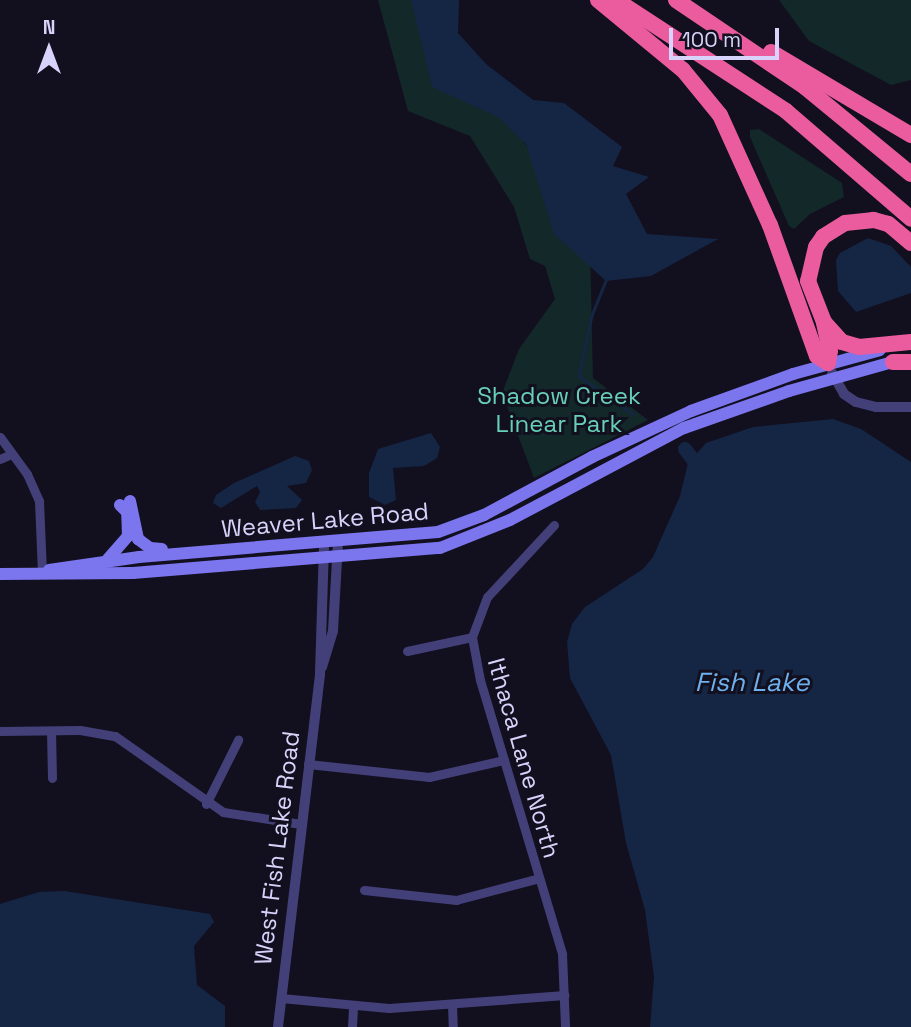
<!DOCTYPE html>
<style>
body{margin:0}
#map{position:relative;width:911px;height:1027px;overflow:hidden;background:#120f1f;font-family:"Space Grotesk",sans-serif}
div>[style]{position:absolute}
[style*='--x']{left:calc(var(--x)*1px);top:calc(var(--y)*1px);width:calc(var(--w)*1px);rotate:calc(var(--a)*1deg)}
.green>*{inset:0;background:#132828}
.water>*{inset:0;background:#152644}
.stream>*{height:2.5px;margin:-1.25px;padding:0 1.25px;transform-origin:1.25px;border-radius:1.25px;background:#152644}
.river>*{height:14px;margin:-7px;padding:0 7px;transform-origin:7px;border-radius:7px;background:#152644}
.minor>*{height:9px;margin:-4.5px;padding:0 4.5px;transform-origin:4.5px;border-radius:4.5px;background:#434079}
.tertiary>*{height:10px;margin:-5px;padding:0 5px;transform-origin:5px;border-radius:5px;background:#434079}
.secondary>*{height:12px;margin:-6px;padding:0 6px;transform-origin:6px;border-radius:6px;background:#7b75ee}
.motorway>*{height:16px;margin:-8px;padding:0 8px;transform-origin:8px;border-radius:8px;background:#eb5c9e}
span{translate:-50% -50%;white-space:nowrap;text-align:center;line-height:1.15;-webkit-text-stroke:6px #120f1f;paint-order:stroke}
.park-label{font-size:24px;color:#68d0b8}
.street-label{font-size:24px;color:#d8d3fa}
.water-label{font-size:26px;color:#6db0ed;font-style:italic}
.north{position:absolute;left:14px;top:14px;width:70px;height:70px;-webkit-text-stroke:5px #120f1f;paint-order:stroke;rotate:0deg;font-size:19px;font-weight:700;line-height:28px;text-align:center;color:#d8d3fa}
.north::after{content:'';display:block;margin:auto;width:24px;height:32px;background:#d8d3fa;clip-path:polygon(50% 0,100% 100%,50% 72%,0 100%)}
.scale{position:absolute;left:669px;top:28px;width:110px;height:32px;box-sizing:border-box;border:4px solid #d8d3fa;border-top:0;padding-left:9px;font-size:21px;line-height:24px;white-space:nowrap;color:#d8d3fa;-webkit-text-stroke:5px #120f1f;paint-order:stroke}
</style>
<div id="map">
<div class="green">
<i style="clip-path:polygon(378px 0,431px 0,590px 243px,593px 378px,648px 420px,534px 478px,502px 393px,519px 349px,555px 299px,545px 266px,530px 259px,514px 207px,470px 136px,408px 111px)"></i>
<i style="clip-path:polygon(779px 0,911px 0,911px 80px,891px 85px,809px 41px)"></i>
<i style="clip-path:polygon(759px 129px,842px 183px,844px 197px,810px 214px,794px 229px,789px 226px,750px 137px,750px 130px)"></i>
</div>
<div class="water">
<i style="clip-path:polygon(411px 0,459px 0,458px 33px,486px 64px,533px 100px,564px 103px,622px 147px,613px 166px,649px 177px,626px 194px,647px 234px,718px 239px,651px 276px,606px 281px,554px 234px,526px 144px,498px 117px,432px 87px)"></i>
<i style="clip-path:polygon(868px 238px,891px 246px,911px 267px,911px 293px,856px 312px,838px 291px,836px 260px,840px 253px)"></i>
<i style="clip-path:polygon(833px 419px,861px 429px,911px 462px,911px 1027px,650px 1027px,654px 977px,645px 910px,626px 843px,611px 755px,570px 678px,567px 642px,572px 624px,585px 607px,643px 569px,653px 557px,680px 496px,688px 463px,706px 443px,753px 427px)"></i>
<i style="clip-path:polygon(431px 433px,440px 447px,437px 458px,424px 466px,393px 468px,396px 500px,385px 505px,369px 497px,369px 473px,378px 449px)"></i>
<i style="clip-path:polygon(295px 456px,309px 461px,312px 470px,306px 483px,287px 486px,302px 500px,296px 508px,260px 510px,255px 502px,260px 492px,257px 486px,221px 508px,213px 503px,216px 495px,234px 483px)"></i>
<i style="clip-path:polygon(65px 891px,210px 914px,214px 922px,194px 946px,197px 985px,225px 1006px,225px 1027px,0 1027px,0 904px,39px 892px)"></i>
</div>
<div class="stream">
<i style="--x:606;--y:281;--w:38;--a:112"></i>
<i style="--x:592;--y:316;--w:61;--a:102.2"></i>
<i style="--x:579;--y:376;--w:66;--a:35.1"></i>
</div>
<div class="river">
<i style="--x:685;--y:449;--w:30;--a:53"></i>
</div>
<div class="minor">
<i style="--x:0;--y:437;--w:46;--a:53.9"></i>
<i style="--x:27;--y:474;--w:30;--a:66"></i>
<i style="--x:39;--y:501;--w:71;--a:87.6"></i>
<i style="--x:0;--y:459;--w:12;--a:-24"></i>
<i style="--x:554;--y:525;--w:98;--a:132.9"></i>
<i style="--x:487;--y:597;--w:43;--a:110.6"></i>
<i style="--x:472;--y:637;--w:44;--a:79.5"></i>
<i style="--x:480;--y:680;--w:286;--a:73.3"></i>
<i style="--x:562;--y:954;--w:73;--a:87.6"></i>
<i style="--x:407;--y:651;--w:66;--a:-12.2"></i>
<i style="--x:0;--y:731;--w:80;--a:-0.7"></i>
<i style="--x:80;--y:730;--w:36;--a:10"></i>
<i style="--x:115;--y:736;--w:132;--a:35.1"></i>
<i style="--x:223;--y:812;--w:79;--a:8.7"></i>
<i style="--x:51;--y:731;--w:47;--a:88.8"></i>
<i style="--x:308;--y:764;--w:122;--a:6.1"></i>
<i style="--x:429;--y:777;--w:77;--a:-12.8"></i>
<i style="--x:206;--y:804;--w:72;--a:-63.4"></i>
<i style="--x:364;--y:890;--w:93;--a:6.2"></i>
<i style="--x:456;--y:900;--w:86;--a:-14.8"></i>
<i style="--x:281;--y:998;--w:108;--a:5.3"></i>
<i style="--x:389;--y:1008;--w:176;--a:-4.2"></i>
<i style="--x:452;--y:1004;--w:23;--a:88"></i>
<i style="--x:352;--y:1027;--w:21;--a:-87"></i>
</div>
<div class="tertiary">
<i style="--x:832;--y:373;--w:24;--a:60"></i>
<i style="--x:844;--y:394;--w:14;--a:34"></i>
<i style="--x:856;--y:402;--w:21;--a:14"></i>
<i style="--x:876;--y:407;--w:35;--a:0"></i>
<i style="--x:322;--y:667;--w:38;--a:-73"></i>
<i style="--x:333;--y:631;--w:89;--a:-86.8"></i>
<i style="--x:278;--y:1027;--w:356;--a:-83.2"></i>
<i style="--x:320;--y:673;--w:130;--a:-88.2"></i>
</div>
<div class="secondary">
<i style="--x:130;--y:501;--w:39;--a:78"></i>
<i style="--x:138;--y:539;--w:15;--a:37"></i>
<i style="--x:150;--y:548;--w:12;--a:5"></i>
<i style="--x:108;--y:559;--w:30;--a:-49"></i>
<i style="--x:128;--y:536;--w:24;--a:-92"></i>
<i style="--x:127;--y:512;--w:10;--a:-135"></i>
<i style="--x:49;--y:570;--w:91;--a:-8.2"></i>
<i style="--x:139;--y:557;--w:300;--a:-4.8"></i>
<i style="--x:438;--y:532;--w:49;--a:-20.3"></i>
<i style="--x:484;--y:515;--w:123;--a:-28.2"></i>
<i style="--x:592;--y:457;--w:109;--a:-24.9"></i>
<i style="--x:691;--y:411;--w:109;--a:-19.9"></i>
<i style="--x:793;--y:374;--w:90;--a:-15.4"></i>
<i style="--x:0;--y:574;--w:133;--a:-0.4"></i>
<i style="--x:133;--y:573;--w:308;--a:-4.7"></i>
<i style="--x:440;--y:548;--w:75;--a:-21.8"></i>
<i style="--x:510;--y:520;--w:197;--a:-27.9"></i>
<i style="--x:684;--y:428;--w:111;--a:-19.4"></i>
<i style="--x:789;--y:391;--w:115;--a:-15.6"></i>
</div>
<div class="motorway">
<i style="--x:598;--y:0;--w:110;--a:39.5"></i>
<i style="--x:683;--y:70;--w:58;--a:50.6"></i>
<i style="--x:720;--y:115;--w:121;--a:65.6"></i>
<i style="--x:770;--y:225;--w:139;--a:70.3"></i>
<i style="--x:817;--y:356;--w:13;--a:32"></i>
<i style="--x:828;--y:363;--w:12;--a:-81"></i>
<i style="--x:830;--y:351;--w:30;--a:-102"></i>
<i style="--x:616;--y:0;--w:203;--a:33.1"></i>
<i style="--x:786;--y:111;--w:165;--a:40.8"></i>
<i style="--x:676;--y:0;--w:156;--a:34"></i>
<i style="--x:805;--y:87;--w:137;--a:39.4"></i>
<i style="--x:771;--y:52;--w:163;--a:30.7"></i>
<i style="--x:911;--y:243;--w:30;--a:-140"></i>
<i style="--x:888;--y:224;--w:15;--a:-164"></i>
<i style="--x:874;--y:220;--w:29;--a:174"></i>
<i style="--x:845;--y:223;--w:26;--a:148"></i>
<i style="--x:823;--y:237;--w:12;--a:125"></i>
<i style="--x:816;--y:247;--w:35;--a:103"></i>
<i style="--x:808;--y:281;--w:44;--a:68.7"></i>
<i style="--x:824;--y:322;--w:27;--a:48"></i>
<i style="--x:842;--y:342;--w:18;--a:16"></i>
<i style="--x:859;--y:347;--w:52;--a:-5.5"></i>
<i style="--x:893;--y:362;--w:18;--a:0"></i>
</div>
<div class="park-label">
<span style="left:559px;top:410px">Shadow Creek<br>Linear Park</span>
</div>
<div class="street-label">
<span style="left:325px;top:520px;rotate:-5deg">Weaver Lake Road</span>
<span style="left:524px;top:758px;rotate:74deg">Ithaca Lane North</span>
<span style="left:277px;top:848px;rotate:-83deg">West Fish Lake Road</span>
</div>
<div class="water-label">
<span style="left:752px;top:683px">Fish Lake</span>
</div>
<div class="north">N</div>
<div class="scale">100 m</div>
</div>
